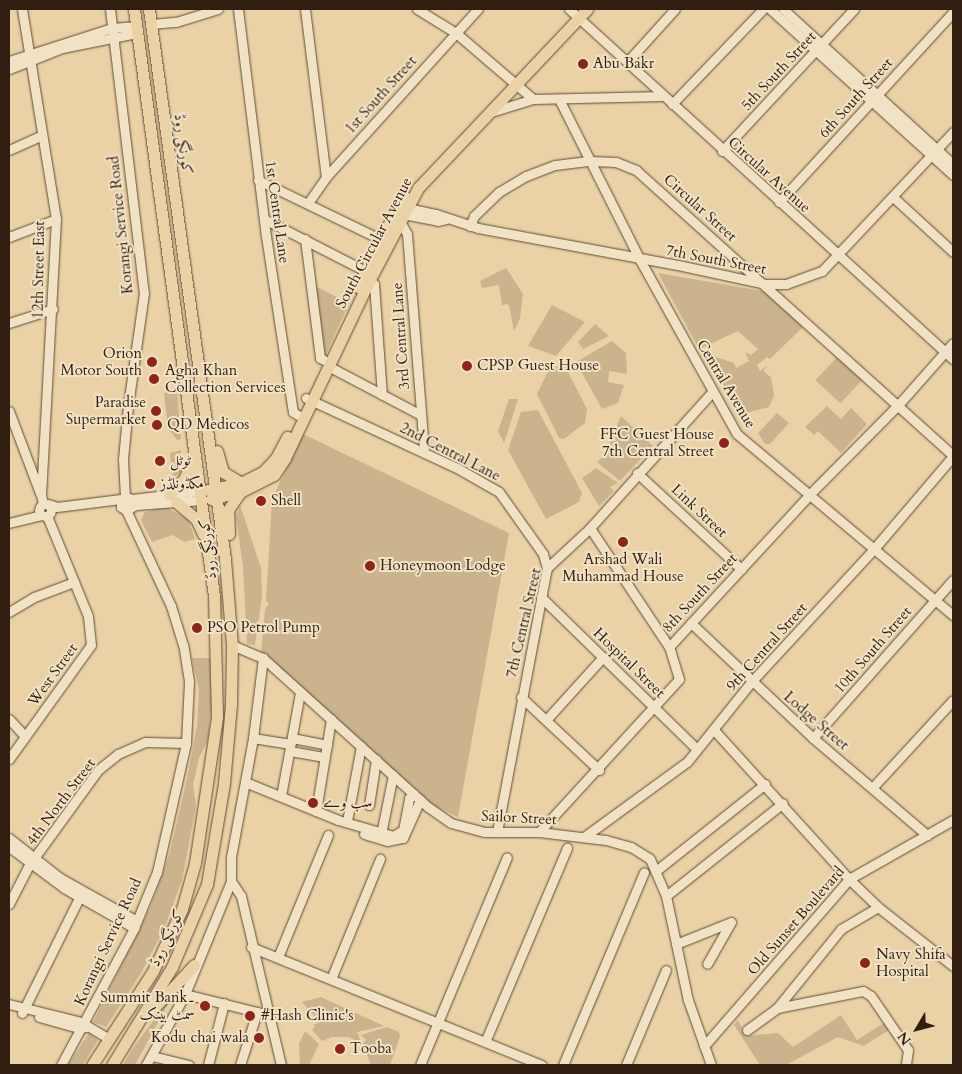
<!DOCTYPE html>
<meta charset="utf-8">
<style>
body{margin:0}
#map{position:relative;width:962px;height:1074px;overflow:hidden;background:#ead1a6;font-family:Cardo,Amiri,serif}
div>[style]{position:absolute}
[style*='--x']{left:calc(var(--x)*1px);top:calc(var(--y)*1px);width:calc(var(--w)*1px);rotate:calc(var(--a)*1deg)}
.green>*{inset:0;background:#cbb38d;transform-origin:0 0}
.roads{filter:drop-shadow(0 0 1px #5f4b36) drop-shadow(0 0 1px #5f4b36)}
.minor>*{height:9px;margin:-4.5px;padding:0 4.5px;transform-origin:4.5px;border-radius:4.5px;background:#f1e1c5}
.minor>.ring{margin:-4.5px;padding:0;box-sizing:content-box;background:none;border:9px solid #f1e1c5;border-radius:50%}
.major>*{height:11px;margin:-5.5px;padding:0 5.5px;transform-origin:5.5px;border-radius:5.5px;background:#ead1a6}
.dots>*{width:14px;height:14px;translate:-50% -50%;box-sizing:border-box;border:2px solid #f1e1c5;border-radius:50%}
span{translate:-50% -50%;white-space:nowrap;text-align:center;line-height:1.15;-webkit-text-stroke:4px #f1e1c5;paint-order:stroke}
.poi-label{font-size:15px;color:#311e11}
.left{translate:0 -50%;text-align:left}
.right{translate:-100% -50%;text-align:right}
.street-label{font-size:15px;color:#311e11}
.frame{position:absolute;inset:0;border:10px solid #311e11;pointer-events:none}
.north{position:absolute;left:892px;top:1004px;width:50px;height:50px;-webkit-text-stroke:4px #f1e1c5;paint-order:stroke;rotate:233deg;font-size:14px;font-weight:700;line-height:20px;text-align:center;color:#311e11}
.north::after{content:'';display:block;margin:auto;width:18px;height:22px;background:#311e11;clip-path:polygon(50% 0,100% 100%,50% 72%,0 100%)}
</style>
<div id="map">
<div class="green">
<i style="clip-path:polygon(506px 268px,523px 294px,520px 318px,514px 331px,510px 309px,508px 304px,502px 305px,499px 285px,482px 288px,480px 281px)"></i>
<i style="clip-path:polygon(658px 273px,769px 292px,804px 326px,770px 359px,767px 357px,757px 365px,760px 371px,768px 365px,763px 371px,771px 377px,774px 396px,769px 407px,738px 415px,706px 354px,734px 363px,736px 368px,749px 361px,745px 352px,751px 355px,758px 349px,738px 331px,699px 349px)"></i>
<i style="clip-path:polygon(313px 285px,349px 303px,324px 359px)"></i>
<i style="clip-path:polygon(552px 305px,585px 322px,556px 356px,528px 346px)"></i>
<i style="clip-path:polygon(595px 324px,609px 336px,583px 349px,578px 342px)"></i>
<i style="clip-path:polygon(612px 341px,626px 353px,627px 374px,609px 371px,608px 382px,624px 385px,618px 403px,602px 409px,576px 362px)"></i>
<i style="left:838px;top:356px;width:34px;height:33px;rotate:43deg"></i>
<i style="clip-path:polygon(551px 365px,567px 370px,587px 409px,585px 423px,564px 439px,559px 438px,537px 394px)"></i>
<i style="clip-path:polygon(177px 390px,181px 439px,177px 440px,168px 428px,164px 393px)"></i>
<i style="clip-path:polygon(509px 399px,518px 399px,504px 443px,498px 431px)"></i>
<i style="clip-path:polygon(827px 406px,841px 419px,851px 408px,867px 424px,841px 453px,818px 431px,814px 435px,805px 427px)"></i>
<i style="clip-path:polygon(538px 410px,582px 493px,579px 502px,546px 519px,508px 450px,521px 412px)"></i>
<i style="clip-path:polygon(777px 413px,789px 423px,770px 444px,765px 444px,758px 433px)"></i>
<i style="clip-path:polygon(621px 416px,653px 446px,620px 481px,597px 462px,605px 455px)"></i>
<i style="clip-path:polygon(303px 434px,509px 533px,458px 817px,428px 803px,261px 653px,265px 610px,269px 603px,266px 601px,272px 499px)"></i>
<i style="clip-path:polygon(181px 450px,182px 471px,173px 478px,170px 453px)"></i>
<i style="clip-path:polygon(596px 468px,618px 483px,610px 487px,614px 491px,599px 506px,582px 478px)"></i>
<i style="clip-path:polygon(240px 505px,261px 568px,262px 596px,255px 645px,247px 644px,243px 566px,236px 517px)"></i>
<i style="clip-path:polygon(166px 507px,188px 519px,195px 539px,185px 542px,172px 535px,152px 542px,141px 520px,145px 512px)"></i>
<i style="clip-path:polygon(192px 658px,211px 658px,212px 705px,208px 739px,199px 758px,193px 785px,196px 806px,182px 880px,164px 929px,141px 973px,106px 1027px,93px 1022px,151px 906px,169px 855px,187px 779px,197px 726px,199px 690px)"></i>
<i style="clip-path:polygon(175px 991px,135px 1065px,123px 1065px,131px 1051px)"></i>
<i style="clip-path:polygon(321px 997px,384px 1026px,357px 1032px,362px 1044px,366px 1040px,361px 1035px,387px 1027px,399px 1032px,400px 1037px,390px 1065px,371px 1065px,362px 1044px,349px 1037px,332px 1037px,322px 1041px,312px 1030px,315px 1027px,313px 1025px,320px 1022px,302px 1002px)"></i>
<i style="clip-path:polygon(841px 1015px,857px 1040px,884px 1023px,889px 1030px,864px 1046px,838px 1037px,786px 1065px,760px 1065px,734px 1025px,738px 1020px,746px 1036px,778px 1033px,793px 1047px)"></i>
<i style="clip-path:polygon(305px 1031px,319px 1044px,309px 1065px,300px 1065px,299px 1044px)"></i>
<i style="clip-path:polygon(89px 1033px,98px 1040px,83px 1065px,68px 1065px)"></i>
</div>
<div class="roads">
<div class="minor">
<i style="--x:22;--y:9;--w:213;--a:80.8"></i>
<i style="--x:56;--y:219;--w:276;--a:93.1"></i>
<i style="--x:41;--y:495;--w:8;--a:76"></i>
<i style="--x:110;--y:9;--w:286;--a:83.2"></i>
<i style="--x:144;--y:293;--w:114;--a:98.1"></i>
<i style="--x:128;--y:406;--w:53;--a:95.4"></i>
<i style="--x:123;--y:459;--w:38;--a:87"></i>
<i style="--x:238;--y:9;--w:229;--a:83"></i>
<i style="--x:266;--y:236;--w:178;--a:81.3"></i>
<i style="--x:293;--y:412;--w:6;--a:31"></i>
<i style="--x:305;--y:9;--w:169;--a:82.9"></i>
<i style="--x:417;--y:9;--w:46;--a:31.6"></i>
<i style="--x:456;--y:33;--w:101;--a:40.6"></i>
<i style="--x:569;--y:9;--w:520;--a:42.35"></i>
<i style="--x:770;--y:9;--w:247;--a:42.2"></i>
<i style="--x:783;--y:9;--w:230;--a:42.4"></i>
<i style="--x:151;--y:24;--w:25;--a:-5"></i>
<i style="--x:176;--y:22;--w:44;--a:-17.2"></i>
<i style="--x:9;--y:61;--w:108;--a:-17.8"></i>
<i style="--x:112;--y:28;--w:24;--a:-5"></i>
<i style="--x:628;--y:61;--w:70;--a:-47.9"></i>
<i style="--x:9;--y:69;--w:57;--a:-21.6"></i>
<i style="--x:62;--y:48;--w:76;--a:-11.3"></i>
<i style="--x:559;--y:99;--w:180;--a:63.3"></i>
<i style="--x:640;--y:260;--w:199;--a:60.9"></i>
<i style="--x:737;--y:434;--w:282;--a:40"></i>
<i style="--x:672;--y:104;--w:132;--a:-46.2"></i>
<i style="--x:491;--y:112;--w:44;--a:-17.2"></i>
<i style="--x:533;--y:99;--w:130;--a:-1.3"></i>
<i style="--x:9;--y:150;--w:34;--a:-24"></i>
<i style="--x:722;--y:151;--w:194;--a:-47.1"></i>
<i style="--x:258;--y:180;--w:136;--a:25.8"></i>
<i style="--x:893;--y:197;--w:81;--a:42.5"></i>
<i style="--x:779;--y:202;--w:258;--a:-47.5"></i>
<i style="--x:308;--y:203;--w:32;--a:-55"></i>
<i style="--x:326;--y:177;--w:227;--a:-47.9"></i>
<i style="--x:407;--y:208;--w:30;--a:12"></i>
<i style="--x:436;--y:214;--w:44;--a:18.4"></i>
<i style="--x:478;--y:228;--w:203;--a:10.5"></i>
<i style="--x:678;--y:265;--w:89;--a:12.3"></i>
<i style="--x:765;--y:284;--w:21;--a:0"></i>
<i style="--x:786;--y:284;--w:38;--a:-20"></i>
<i style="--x:822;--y:271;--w:191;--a:-46.7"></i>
<i style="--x:403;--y:214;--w:36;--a:11"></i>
<i style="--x:438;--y:221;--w:8;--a:-14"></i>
<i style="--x:264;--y:219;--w:114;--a:27.2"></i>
<i style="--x:400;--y:221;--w:15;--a:62"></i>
<i style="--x:407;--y:234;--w:219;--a:85.5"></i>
<i style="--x:470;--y:226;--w:11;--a:-68"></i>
<i style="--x:474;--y:216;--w:35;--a:-44"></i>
<i style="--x:499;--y:192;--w:31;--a:-31"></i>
<i style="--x:526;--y:176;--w:31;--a:-21"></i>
<i style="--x:555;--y:165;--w:35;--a:-7"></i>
<i style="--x:590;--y:161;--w:26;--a:2"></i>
<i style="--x:616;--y:162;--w:22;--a:22"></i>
<i style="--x:636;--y:170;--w:426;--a:42"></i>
<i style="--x:9;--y:237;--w:50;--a:-21"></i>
<i style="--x:305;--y:239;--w:120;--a:82.8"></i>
<i style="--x:320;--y:358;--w:4;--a:27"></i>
<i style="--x:369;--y:281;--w:6;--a:31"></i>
<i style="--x:374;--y:284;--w:111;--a:85.9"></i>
<i style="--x:9;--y:323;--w:46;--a:-17.7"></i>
<i style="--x:328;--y:366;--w:105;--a:27.8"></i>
<i style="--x:306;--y:398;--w:166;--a:24.9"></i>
<i style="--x:457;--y:468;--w:48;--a:29.7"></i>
<i style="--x:499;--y:492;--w:76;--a:54.6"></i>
<i style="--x:543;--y:554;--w:15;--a:74"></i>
<i style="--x:9;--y:411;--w:88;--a:69.3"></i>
<i style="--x:637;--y:473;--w:142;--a:42.7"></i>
<i style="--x:132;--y:499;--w:68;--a:-6.7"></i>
<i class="ring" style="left:39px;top:504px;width:3px;height:3px"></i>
<i style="--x:48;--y:504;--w:9;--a:18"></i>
<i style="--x:57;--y:507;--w:64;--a:-7.1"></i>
<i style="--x:130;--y:508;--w:10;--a:-96"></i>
<i style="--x:129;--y:498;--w:8;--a:173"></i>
<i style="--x:121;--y:499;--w:8;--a:90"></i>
<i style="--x:121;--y:507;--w:6;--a:31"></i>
<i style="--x:126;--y:510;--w:11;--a:-27"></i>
<i style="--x:136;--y:505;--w:66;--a:-4.3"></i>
<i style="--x:9;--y:523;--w:33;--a:-14"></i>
<i style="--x:590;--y:528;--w:143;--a:56.4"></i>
<i style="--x:541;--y:597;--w:218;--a:44.3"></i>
<i style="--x:9;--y:612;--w:29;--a:-31"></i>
<i style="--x:34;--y:597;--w:43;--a:-20.6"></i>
<i style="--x:691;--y:623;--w:168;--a:43.3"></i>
<i style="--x:813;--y:738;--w:150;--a:40.4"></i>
<i style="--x:232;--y:645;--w:34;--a:23"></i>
<i style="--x:263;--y:658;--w:222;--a:42.1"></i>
<i style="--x:428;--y:807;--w:28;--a:35"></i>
<i style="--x:451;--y:823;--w:35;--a:15"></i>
<i style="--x:485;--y:832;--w:54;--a:0"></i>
<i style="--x:539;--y:832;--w:67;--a:6.8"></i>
<i style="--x:606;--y:840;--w:26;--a:16"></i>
<i style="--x:631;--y:847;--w:22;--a:32"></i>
<i style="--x:650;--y:859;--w:40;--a:66.6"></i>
<i style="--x:666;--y:896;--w:106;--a:78.1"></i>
<i style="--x:688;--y:1000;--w:69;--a:70.5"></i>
<i style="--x:521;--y:697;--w:107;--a:43.1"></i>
<i style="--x:9;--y:719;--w:23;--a:47"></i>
<i style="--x:546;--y:720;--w:84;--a:-47.9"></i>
<i style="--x:714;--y:730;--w:201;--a:47.8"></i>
<i style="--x:849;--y:879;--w:40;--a:44"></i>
<i style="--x:878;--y:907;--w:95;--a:38.2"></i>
<i style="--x:253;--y:738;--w:38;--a:9"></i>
<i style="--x:292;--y:738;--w:36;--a:11"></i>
<i style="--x:813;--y:738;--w:211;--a:-48.5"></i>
<i style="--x:290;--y:751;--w:35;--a:10"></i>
<i style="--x:9;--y:759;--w:140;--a:-54.3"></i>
<i style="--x:91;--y:645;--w:29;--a:-96"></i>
<i style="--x:88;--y:616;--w:108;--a:-112.3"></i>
<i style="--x:245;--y:782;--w:100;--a:22.2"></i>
<i style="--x:338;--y:820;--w:57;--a:16.2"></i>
<i style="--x:393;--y:836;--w:12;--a:-31"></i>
<i style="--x:403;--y:830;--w:33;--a:-79"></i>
<i style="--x:409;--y:798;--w:6;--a:-45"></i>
<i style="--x:873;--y:787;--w:118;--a:-47.4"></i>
<i style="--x:281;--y:796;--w:106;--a:-79.6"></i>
<i style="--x:369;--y:805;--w:46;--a:-81.2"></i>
<i style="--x:316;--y:811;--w:93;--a:-80.7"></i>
<i style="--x:347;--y:821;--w:76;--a:-79.4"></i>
<i style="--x:497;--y:832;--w:269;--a:-79.3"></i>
<i style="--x:547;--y:568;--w:59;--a:-42.9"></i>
<i style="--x:590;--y:528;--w:183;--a:-48.1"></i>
<i style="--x:539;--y:832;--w:207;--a:-47.5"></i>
<i style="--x:679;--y:679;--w:34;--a:-107"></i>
<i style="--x:669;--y:647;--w:208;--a:-47.3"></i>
<i style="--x:810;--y:494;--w:127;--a:-45.3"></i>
<i style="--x:899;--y:404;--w:81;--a:-48.5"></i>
<i style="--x:364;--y:834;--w:24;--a:17"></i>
<i style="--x:387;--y:841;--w:16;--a:-11"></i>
<i style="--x:403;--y:838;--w:42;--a:-65.9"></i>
<i style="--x:381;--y:834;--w:60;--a:-78.5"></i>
<i style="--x:584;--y:837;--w:127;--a:-36.1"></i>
<i style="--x:687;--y:762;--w:104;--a:-51.3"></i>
<i style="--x:752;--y:681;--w:178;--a:-47.3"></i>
<i style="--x:873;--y:550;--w:123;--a:-49.6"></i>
<i style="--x:9;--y:838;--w:65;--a:38.1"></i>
<i style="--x:60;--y:878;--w:88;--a:29.2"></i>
<i style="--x:9;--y:847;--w:69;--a:36.7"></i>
<i style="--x:64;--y:888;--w:81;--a:29.7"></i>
<i style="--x:657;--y:870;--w:138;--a:-38.5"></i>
<i style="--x:231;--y:881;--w:18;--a:56"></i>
<i style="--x:241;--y:896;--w:174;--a:76.7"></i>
<i style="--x:666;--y:896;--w:149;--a:-38.5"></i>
<i style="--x:9;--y:904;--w:44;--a:-62.9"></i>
<i style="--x:29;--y:865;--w:117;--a:-54"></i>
<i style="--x:98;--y:770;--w:26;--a:-39"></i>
<i style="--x:118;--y:754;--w:30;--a:-24"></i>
<i style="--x:145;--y:742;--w:41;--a:1.4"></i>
<i style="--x:676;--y:944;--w:59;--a:-21.8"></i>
<i style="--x:731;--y:922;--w:48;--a:119.7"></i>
<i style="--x:251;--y:947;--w:314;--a:22.1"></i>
<i style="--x:278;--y:957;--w:132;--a:-67.7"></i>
<i style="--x:331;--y:979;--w:130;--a:-67.8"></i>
<i style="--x:185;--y:994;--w:87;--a:14"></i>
<i style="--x:9;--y:1004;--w:74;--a:14"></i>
<i style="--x:81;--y:1022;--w:33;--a:31"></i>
<i style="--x:777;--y:1008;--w:102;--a:-51"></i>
<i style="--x:841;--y:929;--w:43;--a:-30.7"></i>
<i style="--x:22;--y:1013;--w:133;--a:-63.6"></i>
<i style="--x:39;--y:1017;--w:41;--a:15.4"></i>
<i style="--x:79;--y:1028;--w:7;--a:-8"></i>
<i style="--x:747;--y:1030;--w:37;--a:-36"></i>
<i style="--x:777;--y:1008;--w:88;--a:-11.2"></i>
<i style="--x:863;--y:991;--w:9;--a:32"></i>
<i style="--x:871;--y:996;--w:65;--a:55.6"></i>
<i style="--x:908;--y:1050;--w:15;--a:98"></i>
<i style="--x:485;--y:1042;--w:211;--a:-67.1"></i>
<i style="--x:704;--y:1046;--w:221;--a:-49"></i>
<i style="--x:849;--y:879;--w:120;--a:-29.6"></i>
<i style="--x:152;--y:1056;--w:38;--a:14"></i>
<i style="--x:61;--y:1065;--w:155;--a:-61.9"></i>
<i style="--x:134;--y:928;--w:61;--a:-67.7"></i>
<i style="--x:157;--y:872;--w:132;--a:-77.3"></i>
<i style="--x:186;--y:743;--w:62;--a:-87.2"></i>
<i style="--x:189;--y:681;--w:36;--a:-99"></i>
<i style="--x:183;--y:645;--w:41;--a:-107.1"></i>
<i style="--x:171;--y:606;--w:106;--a:-115.1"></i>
<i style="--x:146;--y:1065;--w:81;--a:-61.2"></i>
<i style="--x:185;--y:994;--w:122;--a:-67.8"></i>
<i style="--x:231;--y:881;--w:24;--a:-90"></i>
<i style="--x:231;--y:857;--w:121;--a:-79.5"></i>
<i style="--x:253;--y:738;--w:81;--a:-82.9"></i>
<i style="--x:208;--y:1065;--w:64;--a:-75.5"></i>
<i style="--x:240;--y:1065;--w:56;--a:-72.2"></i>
<i style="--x:420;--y:1065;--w:225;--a:-67.3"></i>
<i style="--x:563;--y:1065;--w:209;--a:-67.2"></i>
<i style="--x:626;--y:1065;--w:103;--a:-67.2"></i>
</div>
<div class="major">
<i style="--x:358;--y:287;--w:53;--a:-65.4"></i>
<i style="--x:380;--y:239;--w:49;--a:-59.2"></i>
<i style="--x:217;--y:451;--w:22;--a:74"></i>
<i style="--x:223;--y:472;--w:21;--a:31"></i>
<i style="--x:208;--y:490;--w:34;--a:-12"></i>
<i style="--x:241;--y:483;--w:25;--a:-27"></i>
<i style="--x:263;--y:472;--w:19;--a:-47"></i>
<i style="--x:276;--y:458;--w:24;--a:-62"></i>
<i style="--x:169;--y:494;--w:21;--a:-45"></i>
<i style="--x:184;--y:479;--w:23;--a:-65"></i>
<i style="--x:211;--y:499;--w:30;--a:-14"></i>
<i style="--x:240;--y:492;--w:38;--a:-27"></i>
<i style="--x:274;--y:475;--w:20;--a:-57"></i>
<i style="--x:285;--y:458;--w:196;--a:-64.6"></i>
<i style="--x:369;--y:281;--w:105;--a:-62.2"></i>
<i style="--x:418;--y:188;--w:246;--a:-46.6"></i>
<i style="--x:176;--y:502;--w:26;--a:40"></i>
<i style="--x:196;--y:519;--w:17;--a:65"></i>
<i style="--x:229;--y:534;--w:24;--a:-92"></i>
<i style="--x:228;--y:510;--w:22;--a:-56"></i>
<i style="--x:151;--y:1011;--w:63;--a:-46.9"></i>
<i style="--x:92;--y:1065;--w:112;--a:-57"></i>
<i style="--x:153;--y:971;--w:68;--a:-64.9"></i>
<i style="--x:182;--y:909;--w:48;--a:-74.2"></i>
<i style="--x:195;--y:863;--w:148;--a:-81.4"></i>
<i style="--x:217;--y:717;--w:121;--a:-91.4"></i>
<i style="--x:214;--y:596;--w:592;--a:-97.76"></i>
<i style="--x:112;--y:1065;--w:115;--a:-58.5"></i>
<i style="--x:172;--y:967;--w:90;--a:-67.1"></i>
<i style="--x:207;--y:884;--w:102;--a:-80.4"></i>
<i style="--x:224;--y:783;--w:79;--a:-84.9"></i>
<i style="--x:231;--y:704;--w:59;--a:-89"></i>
<i style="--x:232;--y:645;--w:86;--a:-94.7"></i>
<i style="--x:225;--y:559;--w:555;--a:-97.87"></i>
</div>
</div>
<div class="dots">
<i style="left:583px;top:64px;background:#8f2418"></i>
<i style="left:152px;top:362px;background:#8f2418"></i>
<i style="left:467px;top:366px;background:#8f2418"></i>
<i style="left:154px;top:379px;background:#8f2418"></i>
<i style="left:156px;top:411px;background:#8f2418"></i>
<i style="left:157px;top:425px;background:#8f2418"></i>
<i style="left:724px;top:443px;background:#8f2418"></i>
<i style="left:160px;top:461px;background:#8f2418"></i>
<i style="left:150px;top:484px;background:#8f2418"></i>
<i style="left:261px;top:501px;background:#8f2418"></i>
<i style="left:623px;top:542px;background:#8f2418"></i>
<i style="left:370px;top:566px;background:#8f2418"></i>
<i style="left:197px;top:628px;background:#8f2418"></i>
<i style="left:313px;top:803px;background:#8f2418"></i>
<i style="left:865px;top:963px;background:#8f2418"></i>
<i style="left:205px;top:1006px;background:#8f2418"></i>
<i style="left:250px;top:1016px;background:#8f2418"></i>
<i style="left:259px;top:1038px;background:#8f2418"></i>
<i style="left:340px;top:1049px;background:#8f2418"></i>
</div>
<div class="poi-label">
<span class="left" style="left:593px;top:64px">Abu Bakr</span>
<span class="right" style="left:142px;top:362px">Orion<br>Motor South</span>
<span class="left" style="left:477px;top:366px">CPSP Guest House</span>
<span class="left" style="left:165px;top:379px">Agha Khan<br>Collection Services</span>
<span class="right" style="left:146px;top:411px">Paradise<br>Supermarket</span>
<span class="left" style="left:167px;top:425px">QD Medicos</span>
<span class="right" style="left:714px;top:443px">FFC Guest House<br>7th Central Street</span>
<span class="left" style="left:170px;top:461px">ٹوٹل</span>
<span class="left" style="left:160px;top:484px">مکڈونلڈز</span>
<span class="left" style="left:271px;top:501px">Shell</span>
<span style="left:623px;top:568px">Arshad Wali<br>Muhammad House</span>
<span class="left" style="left:380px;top:566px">Honeymoon Lodge</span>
<span class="left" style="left:207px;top:628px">PSO Petrol Pump</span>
<span class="left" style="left:323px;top:803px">سب وے</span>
<span class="left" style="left:876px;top:963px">Navy Shifa<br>Hospital</span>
<span class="right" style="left:195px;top:1006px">Summit Bank۔<br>سمٹ بینک</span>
<span class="left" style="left:261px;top:1016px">#Hash Clinic's</span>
<span class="right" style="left:249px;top:1038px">Kodu chai wala</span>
<span class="left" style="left:350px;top:1049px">Tooba</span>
</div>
<div class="street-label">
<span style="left:779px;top:71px;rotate:-47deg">5th South Street</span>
<span style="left:381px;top:95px;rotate:-48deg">1st South Street</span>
<span style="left:856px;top:98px;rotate:-48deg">6th South Street</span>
<span style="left:183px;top:144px;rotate:82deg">کورنگی روڈ</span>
<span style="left:769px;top:175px;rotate:42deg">Circular Avenue</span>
<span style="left:700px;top:208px;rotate:42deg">Circular Street</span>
<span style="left:277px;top:212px;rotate:82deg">1st Central Lane</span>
<span style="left:121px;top:225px;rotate:-96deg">Korangi Service Road</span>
<span style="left:374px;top:243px;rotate:-62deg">South Circular Avenue</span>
<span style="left:716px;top:260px;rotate:11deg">7th South Street</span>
<span style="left:39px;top:270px;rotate:-89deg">12th Street East</span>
<span style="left:401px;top:336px;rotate:-94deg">3rd Central Lane</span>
<span style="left:726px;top:384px;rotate:59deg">Central Avenue</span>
<span style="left:450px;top:452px;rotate:27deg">2nd Central Lane</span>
<span style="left:699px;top:511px;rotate:43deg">Link Street</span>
<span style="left:208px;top:549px;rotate:-97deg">کورنگی روڈ</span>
<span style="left:700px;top:593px;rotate:-47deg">8th South Street</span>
<span style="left:524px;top:623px;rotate:-77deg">7th Central Street</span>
<span style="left:767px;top:647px;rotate:-48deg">9th Central Street</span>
<span style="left:873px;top:650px;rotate:-49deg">10th South Street</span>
<span style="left:629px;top:663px;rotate:44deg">Hospital Street</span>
<span style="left:53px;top:675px;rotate:-54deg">West Street</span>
<span style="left:816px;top:721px;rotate:41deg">Lodge Street</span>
<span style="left:61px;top:802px;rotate:-53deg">4th North Street</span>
<span style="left:519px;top:818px;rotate:3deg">Sailor Street</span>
<span style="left:796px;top:921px;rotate:-49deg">Old Sunset Boulevard</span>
<span style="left:167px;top:938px;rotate:-65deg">کورنگی روڈ</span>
<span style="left:108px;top:942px;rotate:-65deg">Korangi Service Road</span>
</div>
<div class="frame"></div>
<div class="north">N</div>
</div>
